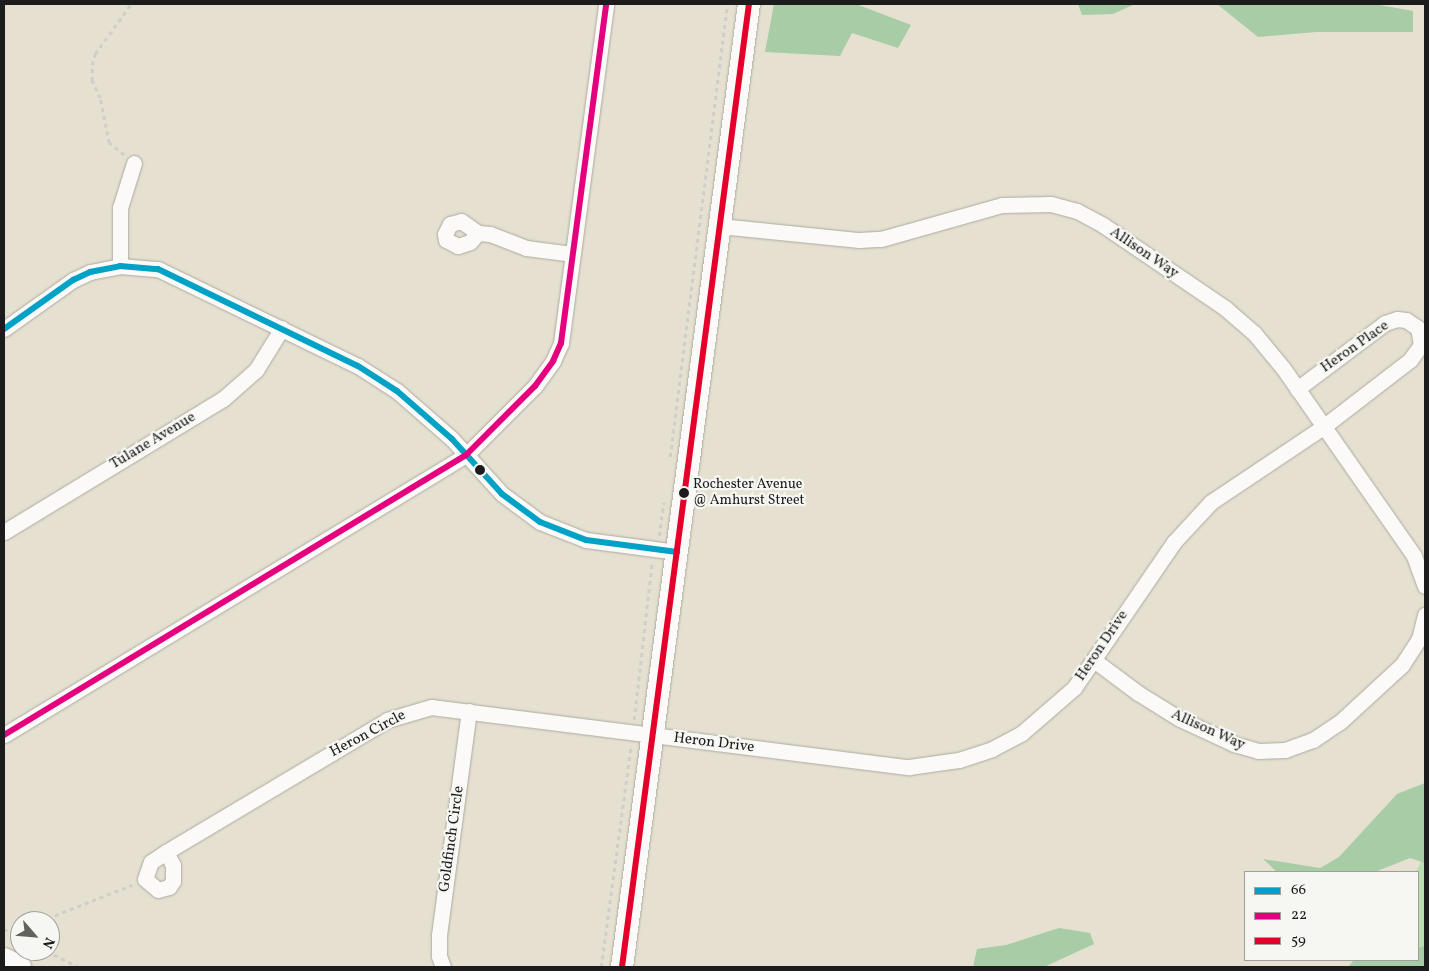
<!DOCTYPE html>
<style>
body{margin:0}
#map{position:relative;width:1429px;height:971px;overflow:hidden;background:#e5e0d0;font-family:Vollkorn,serif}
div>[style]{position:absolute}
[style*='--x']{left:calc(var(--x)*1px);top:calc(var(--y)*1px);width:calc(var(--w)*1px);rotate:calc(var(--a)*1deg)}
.green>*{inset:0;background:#b8deb2}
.forest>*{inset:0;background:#a8cca5}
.path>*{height:2.5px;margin-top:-1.25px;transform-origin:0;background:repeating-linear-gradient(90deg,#d0ceca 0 4px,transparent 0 8px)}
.roads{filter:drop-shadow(0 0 1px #acaaa0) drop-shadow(0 0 1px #acaaa0)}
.street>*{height:15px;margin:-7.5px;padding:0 7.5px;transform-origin:7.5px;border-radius:7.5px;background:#fbfaf8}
.secondary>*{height:22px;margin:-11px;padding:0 11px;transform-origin:11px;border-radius:11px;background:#fbfaf8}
.bus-1>*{height:6px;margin:-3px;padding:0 3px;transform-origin:3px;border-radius:3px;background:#01a2c5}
.bus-2>*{height:6px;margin:-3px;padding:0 3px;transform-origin:3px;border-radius:3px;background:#e5007d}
.bus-3>*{height:6px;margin:-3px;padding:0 3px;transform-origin:3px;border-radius:3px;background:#e4002b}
.dots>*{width:14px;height:14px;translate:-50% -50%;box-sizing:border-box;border:2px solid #f6f6f2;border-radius:50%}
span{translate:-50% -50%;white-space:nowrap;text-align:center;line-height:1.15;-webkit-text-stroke:4.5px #f6f6f2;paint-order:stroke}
.bus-label{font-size:14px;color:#1c1c1c}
.left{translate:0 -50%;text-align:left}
.street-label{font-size:15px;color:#1c1c1c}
.frame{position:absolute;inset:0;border:5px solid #1c1c1c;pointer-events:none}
.legend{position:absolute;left:1244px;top:871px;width:175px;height:90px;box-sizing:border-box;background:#f6f6f2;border:1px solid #9f9f9c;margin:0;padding:6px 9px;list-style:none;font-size:15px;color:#1c1c1c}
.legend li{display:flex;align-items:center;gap:10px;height:25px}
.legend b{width:25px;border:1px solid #9f9f9c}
.north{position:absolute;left:10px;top:911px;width:50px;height:50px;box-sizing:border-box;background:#f6f6f2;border:1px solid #9f9f9c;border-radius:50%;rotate:117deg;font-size:14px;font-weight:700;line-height:20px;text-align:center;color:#1c1c1c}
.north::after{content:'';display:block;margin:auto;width:18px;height:22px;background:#62615b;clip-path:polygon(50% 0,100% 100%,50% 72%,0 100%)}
</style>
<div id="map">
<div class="green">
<i style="clip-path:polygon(1425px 854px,1425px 967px,1370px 967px,1418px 960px,1416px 872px)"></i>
</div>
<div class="forest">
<i style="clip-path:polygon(774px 4px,856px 4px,911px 25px,898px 48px,852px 33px,840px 56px,765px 52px)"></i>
<i style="clip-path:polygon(1078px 4px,1135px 4px,1113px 14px,1082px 15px)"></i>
<i style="clip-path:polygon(1217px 4px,1374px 4px,1413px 11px,1413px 32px,1316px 32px,1258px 37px)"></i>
<i style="clip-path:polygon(1425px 783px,1425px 863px,1410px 858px,1375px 872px,1277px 872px,1263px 859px,1320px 868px,1339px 857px,1397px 794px)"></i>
<i style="clip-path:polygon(1059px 928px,1090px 933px,1094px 944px,1044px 967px,973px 967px,977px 949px,1006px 945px)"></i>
<i style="clip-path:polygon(1425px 946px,1425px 967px,1348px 967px,1354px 960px,1418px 960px,1418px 948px)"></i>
</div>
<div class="path">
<i style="--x:124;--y:155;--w:19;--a:-141"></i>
<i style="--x:109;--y:143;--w:46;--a:-101.3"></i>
<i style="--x:100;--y:98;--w:19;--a:-115"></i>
<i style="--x:92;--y:81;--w:16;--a:-90"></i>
<i style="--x:92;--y:65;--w:11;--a:-75"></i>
<i style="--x:95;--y:54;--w:62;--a:-54.2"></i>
<i style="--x:670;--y:457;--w:457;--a:-82.8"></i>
<i style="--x:659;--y:536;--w:34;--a:-82"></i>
<i style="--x:634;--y:720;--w:158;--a:-83.5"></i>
<i style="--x:40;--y:921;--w:99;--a:-21.4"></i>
<i style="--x:4;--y:929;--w:18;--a:27"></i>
<i style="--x:12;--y:932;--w:9;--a:-21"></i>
<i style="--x:47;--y:951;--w:35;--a:27"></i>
<i style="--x:601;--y:967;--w:223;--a:-82.3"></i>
</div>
<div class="roads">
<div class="street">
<i style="--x:720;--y:226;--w:140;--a:5.8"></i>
<i style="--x:859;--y:240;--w:22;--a:-3"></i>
<i style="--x:881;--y:239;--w:126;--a:-15.7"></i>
<i style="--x:1002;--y:205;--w:49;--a:-1.2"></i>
<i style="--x:1051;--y:204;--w:27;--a:15"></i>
<i style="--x:1077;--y:211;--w:30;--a:28"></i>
<i style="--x:1103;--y:225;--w:148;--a:34.2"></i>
<i style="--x:1225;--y:308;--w:38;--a:41"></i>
<i style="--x:1254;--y:333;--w:45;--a:50.4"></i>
<i style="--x:1283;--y:368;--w:229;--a:55.1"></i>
<i style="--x:1414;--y:556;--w:32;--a:70"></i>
<i style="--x:478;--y:233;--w:12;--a:132"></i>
<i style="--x:470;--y:242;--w:13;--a:162"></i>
<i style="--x:458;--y:246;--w:13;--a:-153"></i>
<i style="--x:446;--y:240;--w:6;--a:-99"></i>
<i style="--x:445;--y:234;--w:11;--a:-63"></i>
<i style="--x:450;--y:224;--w:11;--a:-15"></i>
<i style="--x:461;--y:221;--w:21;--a:35"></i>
<i style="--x:478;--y:233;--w:12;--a:5"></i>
<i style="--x:490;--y:234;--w:39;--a:21"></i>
<i style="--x:526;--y:248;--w:46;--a:7.4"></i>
<i style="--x:120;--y:266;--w:58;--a:-90"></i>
<i style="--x:120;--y:208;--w:47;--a:-72.7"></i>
<i style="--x:4;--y:329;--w:85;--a:-35.4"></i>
<i style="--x:73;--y:280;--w:19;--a:-25"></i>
<i style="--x:90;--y:272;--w:31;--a:-11"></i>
<i style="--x:120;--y:266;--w:38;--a:5"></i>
<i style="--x:158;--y:269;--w:222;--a:25.9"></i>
<i style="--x:358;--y:366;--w:46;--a:32.7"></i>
<i style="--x:397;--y:391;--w:73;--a:41.1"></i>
<i style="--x:452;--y:439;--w:74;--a:47.7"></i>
<i style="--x:502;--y:494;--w:47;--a:36.4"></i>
<i style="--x:540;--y:522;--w:49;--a:21.4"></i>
<i style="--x:586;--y:540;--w:92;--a:7.5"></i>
<i style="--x:4;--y:532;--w:256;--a:-31.3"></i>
<i style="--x:223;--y:399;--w:44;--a:-41.3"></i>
<i style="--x:256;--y:370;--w:49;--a:-58.2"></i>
<i style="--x:1095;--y:661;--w:54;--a:36.7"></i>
<i style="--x:1138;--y:693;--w:49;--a:31.8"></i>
<i style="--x:1180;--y:719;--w:60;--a:24.8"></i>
<i style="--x:1234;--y:744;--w:25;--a:16"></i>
<i style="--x:1258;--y:751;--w:27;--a:-2"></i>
<i style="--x:1285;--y:750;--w:30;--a:-20"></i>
<i style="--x:1313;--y:740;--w:32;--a:-34"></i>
<i style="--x:1340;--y:722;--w:84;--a:-42.6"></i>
<i style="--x:1402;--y:665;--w:31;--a:-57"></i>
<i style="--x:1419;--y:639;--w:25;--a:-76"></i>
<i style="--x:4;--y:735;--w:540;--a:-31.22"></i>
<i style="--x:466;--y:455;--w:98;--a:-45"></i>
<i style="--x:535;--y:386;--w:31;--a:-54"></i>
<i style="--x:553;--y:361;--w:20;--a:-66"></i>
<i style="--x:561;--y:343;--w:342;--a:-82.4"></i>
<i style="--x:166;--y:852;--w:15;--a:62"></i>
<i style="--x:173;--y:865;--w:16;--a:90"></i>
<i style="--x:173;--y:881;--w:7;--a:124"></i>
<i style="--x:169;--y:887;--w:11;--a:165"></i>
<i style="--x:158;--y:890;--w:17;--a:-140"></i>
<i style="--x:145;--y:879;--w:18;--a:-71"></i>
<i style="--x:151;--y:862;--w:18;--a:-34"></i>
<i style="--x:166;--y:852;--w:257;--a:-30.8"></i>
<i style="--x:387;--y:720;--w:46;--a:-16.5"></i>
<i style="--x:431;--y:707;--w:482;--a:7.2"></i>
<i style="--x:909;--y:767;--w:50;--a:-8"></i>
<i style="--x:959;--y:760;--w:35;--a:-18"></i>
<i style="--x:992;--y:749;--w:34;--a:-28"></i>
<i style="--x:1022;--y:733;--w:69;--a:-40.9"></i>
<i style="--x:1074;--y:688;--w:177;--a:-55.6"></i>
<i style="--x:1174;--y:542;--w:54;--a:-47.2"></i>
<i style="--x:1211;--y:502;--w:135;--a:-33.8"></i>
<i style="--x:1323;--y:427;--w:110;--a:-37.6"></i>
<i style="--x:1410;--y:360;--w:19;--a:-54"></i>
<i style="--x:1421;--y:345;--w:17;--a:-100"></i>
<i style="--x:1418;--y:328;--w:14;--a:-146"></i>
<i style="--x:1406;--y:320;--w:9;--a:-174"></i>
<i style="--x:1397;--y:319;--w:13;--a:162"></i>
<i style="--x:1385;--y:323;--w:110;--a:143.1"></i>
<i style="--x:443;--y:967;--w:12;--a:-110"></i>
<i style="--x:439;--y:956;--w:21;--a:-90"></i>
<i style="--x:439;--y:935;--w:226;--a:-82.4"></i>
</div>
<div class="secondary">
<i style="--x:4;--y:959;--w:18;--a:27"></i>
<i style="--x:622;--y:967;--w:971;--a:-82.49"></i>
</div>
</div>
<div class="bus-1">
<i style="--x:4;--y:329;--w:85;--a:-35.4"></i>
<i style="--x:73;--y:280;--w:19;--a:-25"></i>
<i style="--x:90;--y:272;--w:31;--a:-11"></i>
<i style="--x:120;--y:266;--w:38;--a:5"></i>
<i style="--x:158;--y:269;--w:222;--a:25.9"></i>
<i style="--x:358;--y:366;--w:46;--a:32.7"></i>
<i style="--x:397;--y:391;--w:73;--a:41.1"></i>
<i style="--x:452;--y:439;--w:74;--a:47.7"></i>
<i style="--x:502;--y:494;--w:47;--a:36.4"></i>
<i style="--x:540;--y:522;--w:49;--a:21.4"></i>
<i style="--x:586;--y:540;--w:92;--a:7.5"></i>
</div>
<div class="bus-2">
<i style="--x:4;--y:735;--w:540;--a:-31.22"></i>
<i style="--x:466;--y:455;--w:98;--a:-45"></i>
<i style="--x:535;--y:386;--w:31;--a:-54"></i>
<i style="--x:553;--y:361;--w:20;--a:-66"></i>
<i style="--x:561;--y:343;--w:342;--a:-82.4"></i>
</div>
<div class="bus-3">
<i style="--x:622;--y:967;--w:971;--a:-82.49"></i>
</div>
<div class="dots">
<i style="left:480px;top:470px;background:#1c1c1c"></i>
<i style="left:684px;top:493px;background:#1c1c1c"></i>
</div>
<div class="bus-label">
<span class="left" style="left:693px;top:493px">Rochester Avenue<br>@ Amhurst Street</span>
</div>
<div class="street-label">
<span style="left:1144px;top:253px;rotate:34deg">Allison Way</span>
<span style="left:1355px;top:347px;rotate:-35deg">Heron Place</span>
<span style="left:153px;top:441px;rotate:-31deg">Tulane Avenue</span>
<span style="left:1102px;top:646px;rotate:-56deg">Heron Drive</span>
<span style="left:1208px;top:730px;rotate:24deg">Allison Way</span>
<span style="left:368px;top:734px;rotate:-28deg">Heron Circle</span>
<span style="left:714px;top:743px;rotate:7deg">Heron Drive</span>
<span style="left:452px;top:839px;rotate:-82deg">Goldfinch Circle</span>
</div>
<div class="frame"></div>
<ul class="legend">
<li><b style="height:6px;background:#01a2c5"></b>66</li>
<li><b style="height:6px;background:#e5007d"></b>22</li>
<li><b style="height:6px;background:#e4002b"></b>59</li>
</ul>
<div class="north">N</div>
</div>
